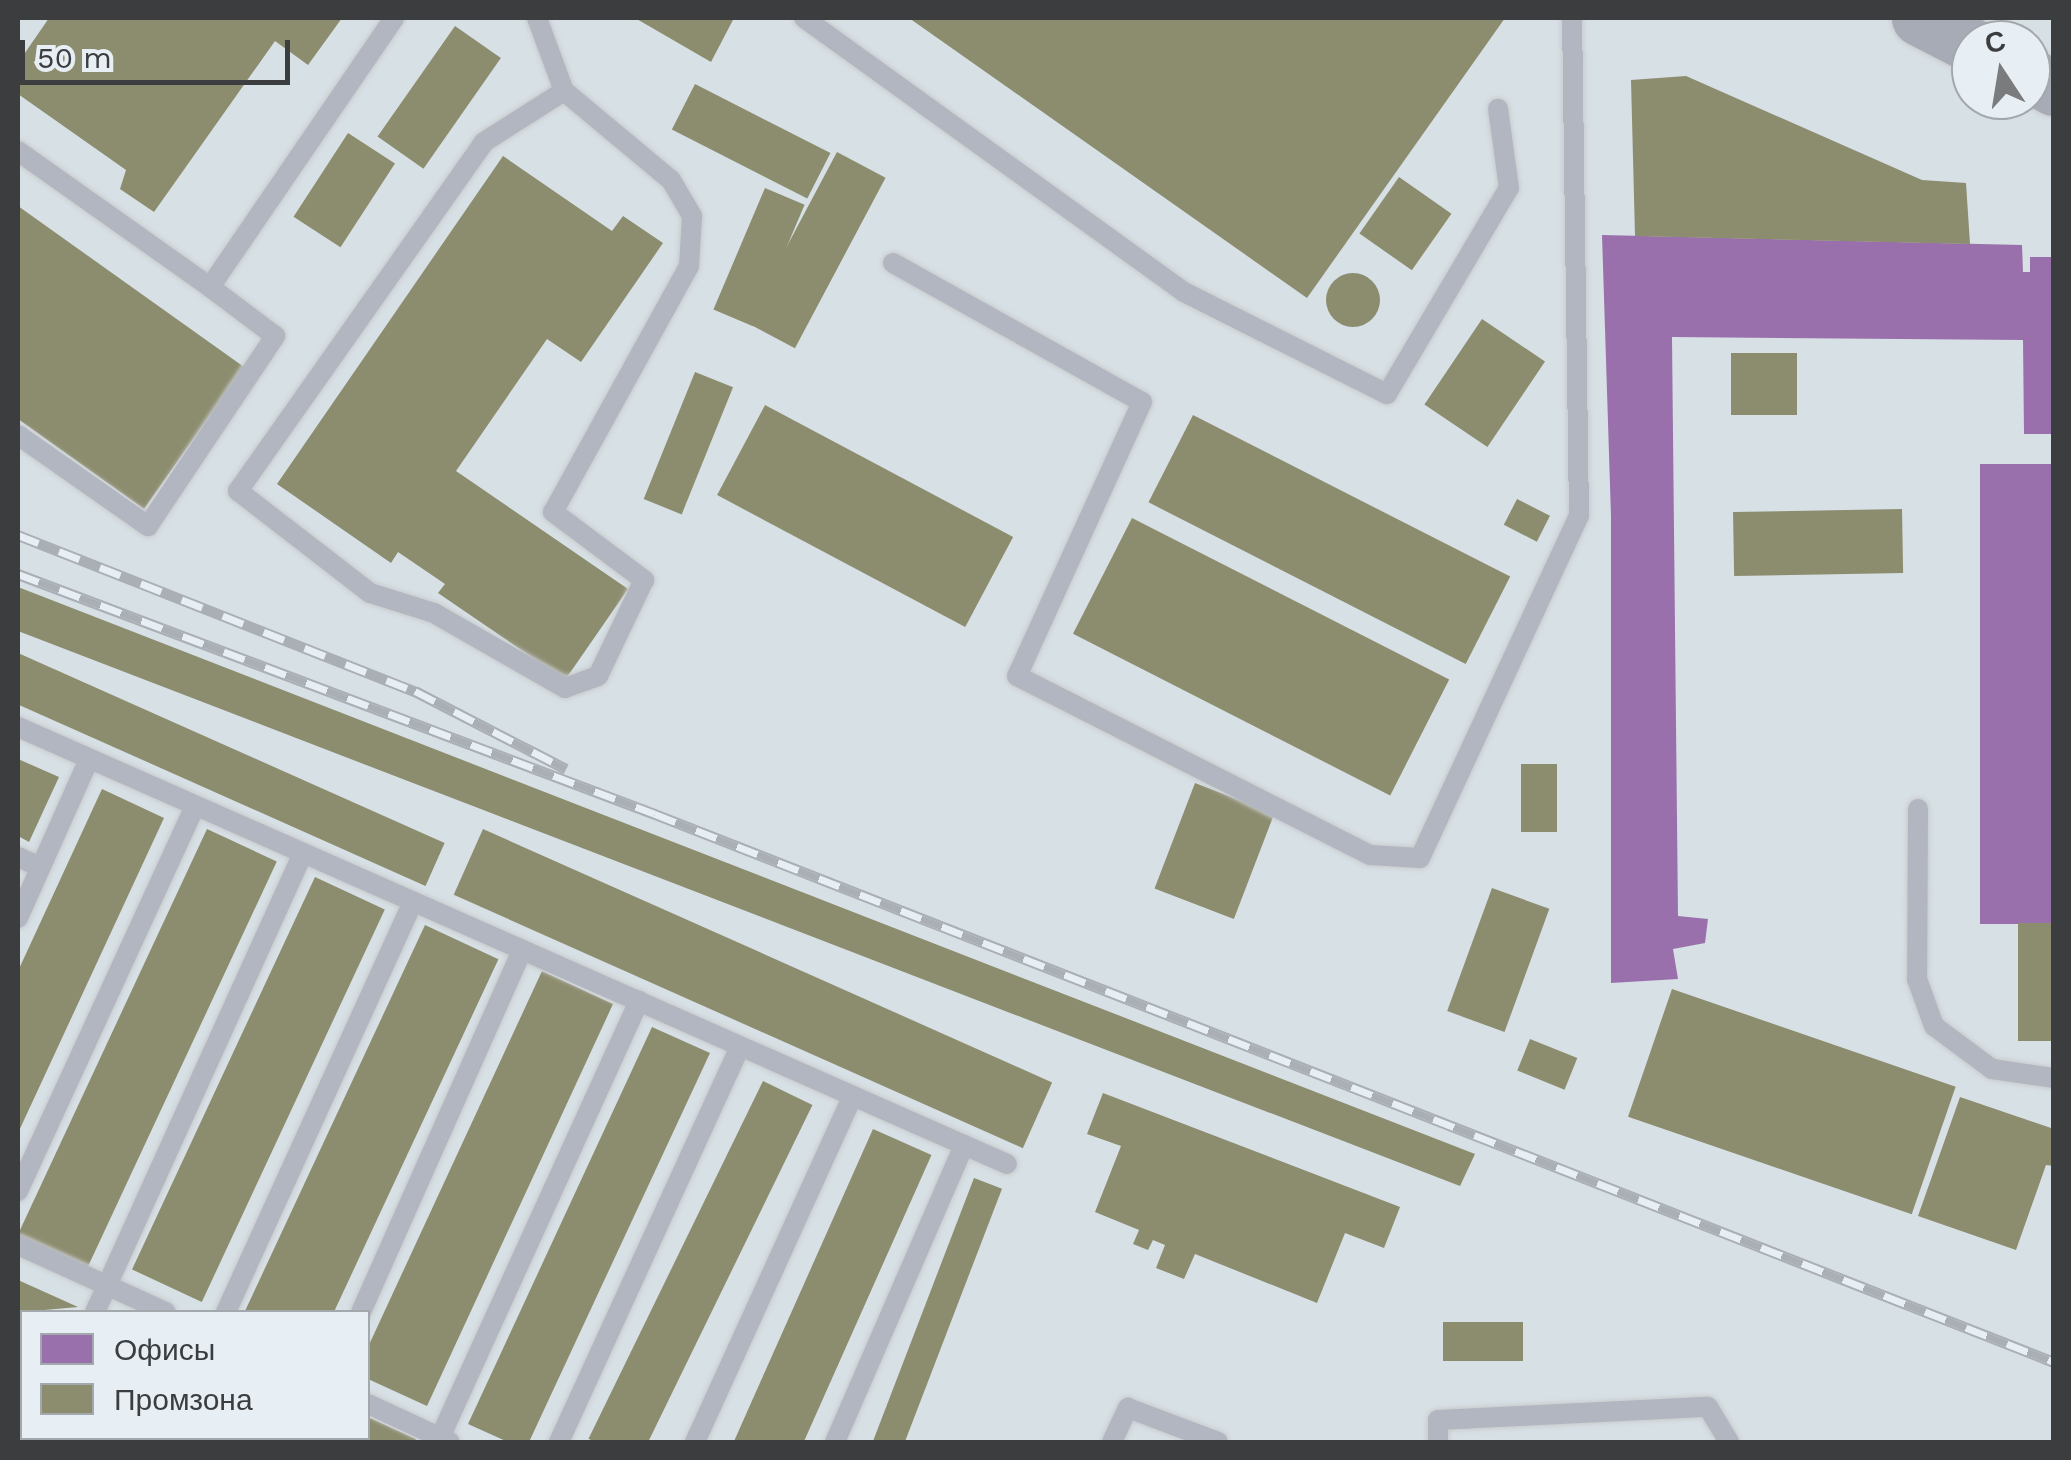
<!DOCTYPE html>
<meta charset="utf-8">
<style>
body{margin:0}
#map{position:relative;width:2071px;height:1460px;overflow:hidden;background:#ebeef1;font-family:"Work Sans",sans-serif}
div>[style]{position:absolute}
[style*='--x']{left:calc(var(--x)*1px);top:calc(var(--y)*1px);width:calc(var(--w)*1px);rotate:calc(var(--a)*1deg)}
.built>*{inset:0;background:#d7e0e5}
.offices>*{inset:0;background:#9970ab;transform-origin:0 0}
.industry>*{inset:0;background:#8c8c6e;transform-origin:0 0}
.round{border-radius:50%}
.roads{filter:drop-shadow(0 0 2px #c9cbcd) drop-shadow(0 0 2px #c9cbcd)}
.service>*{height:20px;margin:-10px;padding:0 10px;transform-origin:10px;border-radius:10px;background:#b2b6c0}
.secondary>*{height:55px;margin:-27.5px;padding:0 27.5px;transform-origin:27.5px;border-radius:27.5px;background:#a6abb6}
.rail>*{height:11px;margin-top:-5.5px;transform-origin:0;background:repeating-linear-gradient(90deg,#e8eff4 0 22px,#aaaeb5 0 44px);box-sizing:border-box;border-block:2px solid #aaaeb5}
span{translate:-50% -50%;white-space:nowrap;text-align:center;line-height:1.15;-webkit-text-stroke:10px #e8eff4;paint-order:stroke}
.frame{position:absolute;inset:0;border:20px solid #3b3d3f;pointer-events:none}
.legend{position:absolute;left:20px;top:1310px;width:350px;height:130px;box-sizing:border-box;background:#e8eff4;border:2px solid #a3a8ac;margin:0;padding:12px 18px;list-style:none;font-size:30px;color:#3b3d3f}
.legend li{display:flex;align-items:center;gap:20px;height:50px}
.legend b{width:50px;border:2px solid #a3a8ac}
.north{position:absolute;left:1951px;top:20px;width:100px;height:100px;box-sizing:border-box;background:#e8eff4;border:2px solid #a3a8ac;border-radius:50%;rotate:348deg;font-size:28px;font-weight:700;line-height:40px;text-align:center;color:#3b3d3f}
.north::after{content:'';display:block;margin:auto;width:35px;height:45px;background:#797b7d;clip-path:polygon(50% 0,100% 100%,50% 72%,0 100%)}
.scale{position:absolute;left:20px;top:40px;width:270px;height:45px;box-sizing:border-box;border:5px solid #3b3d3f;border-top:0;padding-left:12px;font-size:30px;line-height:35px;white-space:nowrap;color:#3b3d3f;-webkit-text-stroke:8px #e8eff4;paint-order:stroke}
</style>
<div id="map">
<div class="built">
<i style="clip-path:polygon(evenodd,18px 18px,2053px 18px,2053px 1442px,18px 1442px,18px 18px,1971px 40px,2031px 40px,2031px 100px,1971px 100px,1971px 40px,18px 18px,22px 1312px,368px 1312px,368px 1438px,22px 1438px,22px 1312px)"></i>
</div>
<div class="offices">
<i style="clip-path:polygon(1602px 235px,2022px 245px,2023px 272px,2030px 272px,2030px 257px,2054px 257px,2054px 434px,2024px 434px,2023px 340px,1672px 337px,1678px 916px,1708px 919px,1705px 943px,1673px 949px,1678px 979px,1611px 983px,1611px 516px)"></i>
<i style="left:1980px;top:464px;width:74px;height:460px"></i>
</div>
<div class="industry">
<i style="clip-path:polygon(49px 18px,342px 18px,308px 65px,275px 41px,154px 212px,120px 189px,126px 170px,18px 94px,18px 63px)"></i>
<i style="clip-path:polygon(635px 18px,734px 18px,711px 62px)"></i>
<i style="clip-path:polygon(909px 18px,1505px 18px,1307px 298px)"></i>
<i style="left:455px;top:26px;width:56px;height:135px;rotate:35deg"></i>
<i style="clip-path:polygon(1686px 76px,1922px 180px,1966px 183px,1970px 244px,1635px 236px,1631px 80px)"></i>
<i style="left:695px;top:84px;width:152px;height:51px;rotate:27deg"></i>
<i style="left:348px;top:133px;width:56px;height:100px;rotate:33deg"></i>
<i style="left:837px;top:152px;width:55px;height:193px;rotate:28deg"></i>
<i style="clip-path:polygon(503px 156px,612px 231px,623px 216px,663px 243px,581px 362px,547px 339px,456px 471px,628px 589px,565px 680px,438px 593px,445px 584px,398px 552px,391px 563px,277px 484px)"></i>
<i style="left:1399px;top:177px;width:64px;height:69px;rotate:35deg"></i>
<i style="left:765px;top:188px;width:43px;height:132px;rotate:23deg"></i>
<i style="clip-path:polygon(18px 206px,244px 367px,144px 509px,18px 419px)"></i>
<i class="round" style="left:1326px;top:273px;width:54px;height:54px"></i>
<i style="left:1482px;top:319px;width:76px;height:103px;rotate:34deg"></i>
<i style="left:1731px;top:353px;width:66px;height:62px"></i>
<i style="left:695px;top:372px;width:41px;height:137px;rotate:22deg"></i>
<i style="left:765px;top:405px;width:281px;height:102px;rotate:28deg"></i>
<i style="left:1193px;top:415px;width:356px;height:98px;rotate:27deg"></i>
<i style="left:1517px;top:499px;width:37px;height:29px;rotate:27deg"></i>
<i style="left:1902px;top:509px;width:64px;height:169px;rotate:89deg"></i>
<i style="left:1132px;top:518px;width:356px;height:130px;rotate:27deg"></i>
<i style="clip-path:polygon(18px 587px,1475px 1154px,1460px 1186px,18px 631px)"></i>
<i style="left:18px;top:653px;width:467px;height:47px;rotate:24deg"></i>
<i style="clip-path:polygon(18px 759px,59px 777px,29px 842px,18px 836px)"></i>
<i style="left:1521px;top:764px;width:36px;height:68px"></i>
<i style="left:1195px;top:783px;width:85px;height:113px;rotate:21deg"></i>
<i style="clip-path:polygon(102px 789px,164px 818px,18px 1133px,18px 971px)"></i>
<i style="left:207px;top:829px;width:77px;height:449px;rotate:25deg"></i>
<i style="left:483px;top:829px;width:623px;height:72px;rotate:24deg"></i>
<i style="left:315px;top:877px;width:77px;height:433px;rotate:25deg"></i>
<i style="left:1492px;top:888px;width:61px;height:131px;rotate:20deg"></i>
<i style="left:2018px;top:923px;width:36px;height:118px"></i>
<i style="left:425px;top:925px;width:81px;height:427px;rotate:25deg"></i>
<i style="clip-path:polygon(542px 971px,613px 1004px,427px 1406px,368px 1379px,368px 1347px)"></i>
<i style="left:1672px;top:989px;width:300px;height:135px;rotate:19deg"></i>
<i style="clip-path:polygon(652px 1027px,710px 1053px,529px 1442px,508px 1442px,468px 1424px)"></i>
<i style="left:1530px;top:1039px;width:51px;height:34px;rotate:22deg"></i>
<i style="left:763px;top:1081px;width:55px;height:398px;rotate:26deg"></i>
<i style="clip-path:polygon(1103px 1093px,1400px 1207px,1384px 1248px,1345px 1233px,1317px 1303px,1195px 1254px,1184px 1279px,1156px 1268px,1165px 1245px,1153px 1240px,1148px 1250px,1133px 1244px,1139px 1230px,1095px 1212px,1121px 1146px,1087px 1134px)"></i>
<i style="clip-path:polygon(1960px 1097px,2054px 1129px,2054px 1166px,2046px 1165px,2016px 1250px,1918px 1216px)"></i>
<i style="left:873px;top:1129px;width:64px;height:345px;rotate:24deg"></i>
<i style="left:974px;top:1178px;width:30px;height:283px;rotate:21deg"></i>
<i style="clip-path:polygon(18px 1280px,78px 1307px,22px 1312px,18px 1439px)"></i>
<i style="left:1523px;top:1322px;width:39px;height:80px;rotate:90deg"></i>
<i style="clip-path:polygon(368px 1417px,416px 1439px,415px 1442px,332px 1442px,368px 1438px)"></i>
<i style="clip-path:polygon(61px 1438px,133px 1438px,58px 1442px)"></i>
<i style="clip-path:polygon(199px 1438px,293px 1438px,197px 1442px)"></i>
</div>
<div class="roads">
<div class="service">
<i style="--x:537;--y:18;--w:78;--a:69.7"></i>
<i style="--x:564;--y:91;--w:139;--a:39.8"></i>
<i style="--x:671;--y:180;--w:42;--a:59.7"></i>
<i style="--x:692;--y:216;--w:50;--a:93.4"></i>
<i style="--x:689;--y:266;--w:281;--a:118.9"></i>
<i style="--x:553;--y:512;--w:114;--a:36.8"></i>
<i style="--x:644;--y:580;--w:106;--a:115.6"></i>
<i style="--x:598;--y:676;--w:35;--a:160"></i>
<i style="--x:565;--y:688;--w:151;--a:-150.2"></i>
<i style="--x:434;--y:613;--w:67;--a:-162.6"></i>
<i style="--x:370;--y:593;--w:167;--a:-142.3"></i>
<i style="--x:238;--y:491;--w:427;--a:-54.8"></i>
<i style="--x:484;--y:142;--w:95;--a:-32.5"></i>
<i style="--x:804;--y:18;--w:468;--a:35.8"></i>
<i style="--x:1184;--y:292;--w:227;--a:26.7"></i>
<i style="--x:1387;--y:394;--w:239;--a:-59.4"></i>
<i style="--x:1509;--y:188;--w:80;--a:-97.9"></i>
<i style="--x:18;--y:151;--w:235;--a:35.3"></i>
<i style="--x:210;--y:287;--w:326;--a:-55.6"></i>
<i style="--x:893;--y:263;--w:285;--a:29.2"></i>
<i style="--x:1142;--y:402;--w:301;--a:114.5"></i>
<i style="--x:1017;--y:676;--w:396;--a:26.9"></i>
<i style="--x:1370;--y:855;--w:50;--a:3.4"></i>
<i style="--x:1420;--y:858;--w:377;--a:-65.1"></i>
<i style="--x:1579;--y:516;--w:498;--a:-90.8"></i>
<i style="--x:18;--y:435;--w:159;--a:35"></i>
<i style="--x:148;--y:526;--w:229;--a:-56.2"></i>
<i style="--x:275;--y:336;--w:81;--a:-143"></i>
<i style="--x:18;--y:727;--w:1081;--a:23.84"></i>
<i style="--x:1918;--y:809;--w:170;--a:90.3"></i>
<i style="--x:1917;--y:979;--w:50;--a:70.1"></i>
<i style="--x:1934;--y:1026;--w:72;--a:36.6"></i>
<i style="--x:1992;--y:1069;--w:63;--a:8.3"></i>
<i style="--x:18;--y:857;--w:24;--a:24"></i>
<i style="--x:18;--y:918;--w:174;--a:-65.9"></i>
<i style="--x:18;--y:1191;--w:424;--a:-65.3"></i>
<i style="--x:18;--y:1245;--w:162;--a:24.4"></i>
<i style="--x:95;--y:1312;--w:504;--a:-65.62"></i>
<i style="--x:226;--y:1312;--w:451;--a:-65.5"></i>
<i style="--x:361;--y:1312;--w:396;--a:-66"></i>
<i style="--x:368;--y:1404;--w:90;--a:24.9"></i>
<i style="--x:35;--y:1442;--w:4;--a:-63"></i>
<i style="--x:165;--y:1442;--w:5;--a:-53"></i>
<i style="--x:303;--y:1442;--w:5;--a:-53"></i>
<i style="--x:438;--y:1442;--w:485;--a:-65.5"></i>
<i style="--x:559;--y:1442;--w:435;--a:-65.4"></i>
<i style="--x:695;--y:1442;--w:380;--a:-65.5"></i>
<i style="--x:835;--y:1442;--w:324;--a:-66.5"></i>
<i style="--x:1112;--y:1442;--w:38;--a:-65"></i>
<i style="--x:1128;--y:1408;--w:96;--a:20.7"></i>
<i style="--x:1438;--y:1442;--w:22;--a:-90"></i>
<i style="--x:1438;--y:1420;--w:270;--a:-2.8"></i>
<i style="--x:1708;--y:1407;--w:41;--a:59"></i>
</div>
<div class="secondary">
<i style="--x:1919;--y:18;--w:59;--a:27.4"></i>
<i style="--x:2031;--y:76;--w:26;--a:28"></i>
</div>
</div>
<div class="rail">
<i style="--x:18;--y:535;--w:427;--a:21.5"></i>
<i style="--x:415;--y:691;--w:170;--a:27.3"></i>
<i style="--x:18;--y:574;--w:681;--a:20.64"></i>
<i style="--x:655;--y:814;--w:1502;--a:21.39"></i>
</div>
<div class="frame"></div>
<ul class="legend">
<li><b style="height:28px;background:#9970ab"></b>Офисы</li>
<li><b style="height:28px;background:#8c8c6e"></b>Промзона</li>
</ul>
<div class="north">С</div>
<div class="scale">50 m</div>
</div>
